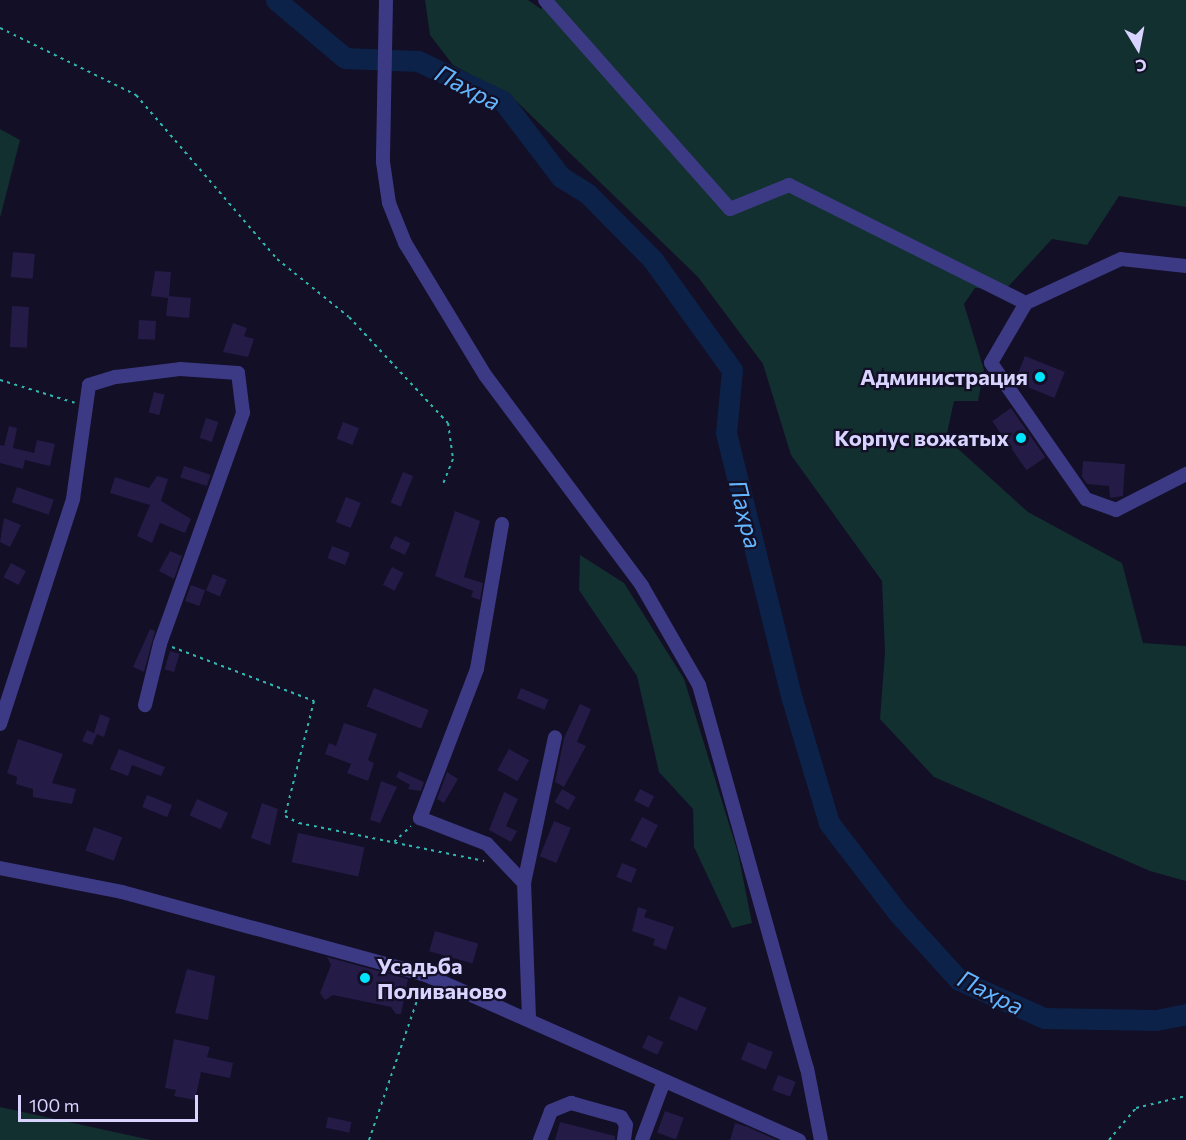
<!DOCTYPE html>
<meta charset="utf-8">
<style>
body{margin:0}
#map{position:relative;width:1186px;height:1140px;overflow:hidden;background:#130f26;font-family:Commissioner,sans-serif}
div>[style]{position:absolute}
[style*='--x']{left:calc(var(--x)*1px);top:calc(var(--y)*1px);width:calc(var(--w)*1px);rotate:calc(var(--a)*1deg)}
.green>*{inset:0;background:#12302f}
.river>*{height:21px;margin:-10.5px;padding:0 10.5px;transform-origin:10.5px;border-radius:10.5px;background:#0c2248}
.building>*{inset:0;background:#241b47;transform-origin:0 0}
.path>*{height:2px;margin-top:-1px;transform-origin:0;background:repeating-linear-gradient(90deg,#2fb8b0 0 3px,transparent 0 7.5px)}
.minor>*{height:14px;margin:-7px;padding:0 7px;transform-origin:7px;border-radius:7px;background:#3d3a85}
.dots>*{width:16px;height:16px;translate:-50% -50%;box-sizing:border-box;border:3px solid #130f26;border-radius:50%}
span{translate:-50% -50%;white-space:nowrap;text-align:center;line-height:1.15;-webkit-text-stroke:4.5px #130f26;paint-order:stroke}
.poi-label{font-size:22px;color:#d9d4ff;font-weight:700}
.right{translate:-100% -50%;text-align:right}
.left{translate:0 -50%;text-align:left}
.water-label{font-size:24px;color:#62b6ff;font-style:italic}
.north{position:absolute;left:1108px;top:18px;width:60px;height:60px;-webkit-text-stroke:4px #130f26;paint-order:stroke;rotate:170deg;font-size:16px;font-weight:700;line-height:24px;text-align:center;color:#d9d4ff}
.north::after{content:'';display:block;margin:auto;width:21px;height:27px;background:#d9d4ff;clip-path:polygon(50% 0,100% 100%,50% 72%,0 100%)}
.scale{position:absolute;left:18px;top:1095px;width:180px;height:27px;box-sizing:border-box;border:3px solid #d9d4ff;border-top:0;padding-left:8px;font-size:18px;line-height:21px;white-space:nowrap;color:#d9d4ff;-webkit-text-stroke:4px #130f26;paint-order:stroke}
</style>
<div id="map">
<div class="green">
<i style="clip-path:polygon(425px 0,528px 0,541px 9px,552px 0,1186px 0,1186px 207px,1119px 196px,1087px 245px,1052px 239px,1006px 289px,975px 288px,964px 304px,984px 370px,978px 401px,954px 401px,946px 438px,1028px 512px,1122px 563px,1143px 643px,1186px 646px,1186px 881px,1150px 871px,934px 777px,880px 719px,885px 652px,882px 581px,791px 455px,763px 364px,698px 277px,512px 97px,453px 65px,430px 35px)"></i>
<i style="clip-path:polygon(0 129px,20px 140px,0 218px)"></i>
<i style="clip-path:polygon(580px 555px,624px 583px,684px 679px,738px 853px,752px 923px,732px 928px,694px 847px,693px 809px,659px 772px,637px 676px,579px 590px)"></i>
<i style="clip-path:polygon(0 1107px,151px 1140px,0 1140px)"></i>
</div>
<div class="river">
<i style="--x:276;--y:0;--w:90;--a:40"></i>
<i style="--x:345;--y:58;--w:73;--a:2.4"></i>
<i style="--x:418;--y:61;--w:94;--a:25.2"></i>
<i style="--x:503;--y:101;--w:96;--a:52.7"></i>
<i style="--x:561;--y:177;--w:32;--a:32"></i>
<i style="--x:588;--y:194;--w:93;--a:45.4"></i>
<i style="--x:653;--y:260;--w:135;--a:54.3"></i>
<i style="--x:732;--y:370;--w:63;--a:95.4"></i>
<i style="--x:726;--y:433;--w:274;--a:76.1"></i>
<i style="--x:792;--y:699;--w:129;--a:73.4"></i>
<i style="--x:829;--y:823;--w:113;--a:52.5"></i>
<i style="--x:898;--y:913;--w:91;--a:47.7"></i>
<i style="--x:959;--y:980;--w:93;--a:24.1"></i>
<i style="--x:1044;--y:1018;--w:112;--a:1"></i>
<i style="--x:1156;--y:1020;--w:31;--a:-11"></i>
</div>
<div class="building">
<i style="left:13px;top:252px;width:22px;height:25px;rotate:5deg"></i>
<i style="clip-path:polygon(155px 271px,171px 272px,169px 296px,191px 298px,189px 318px,166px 316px,168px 298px,151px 296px)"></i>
<i style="left:12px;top:306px;width:17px;height:41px;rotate:3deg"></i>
<i style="left:139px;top:320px;width:17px;height:19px;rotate:3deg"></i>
<i style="clip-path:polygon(233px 323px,247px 328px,244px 336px,254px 339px,248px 357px,223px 352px)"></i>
<i style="left:1025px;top:356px;width:43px;height:28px;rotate:22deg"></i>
<i style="left:154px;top:392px;width:11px;height:21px;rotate:15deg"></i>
<i style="left:1011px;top:408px;width:60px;height:23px;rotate:55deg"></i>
<i style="left:206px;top:418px;width:13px;height:21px;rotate:18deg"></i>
<i style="left:343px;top:422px;width:17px;height:18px;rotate:21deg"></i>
<i style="clip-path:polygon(9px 426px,17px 428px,13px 448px,34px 453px,37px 440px,55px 444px,50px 466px,25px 460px,23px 469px,0 463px,0 445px,4px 446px)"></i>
<i style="clip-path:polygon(1083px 461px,1125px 464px,1123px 496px,1110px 498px,1109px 486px,1087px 484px,1082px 477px)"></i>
<i style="left:184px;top:466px;width:28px;height:12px;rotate:18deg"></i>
<i style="left:403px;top:472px;width:11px;height:33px;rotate:22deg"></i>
<i style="clip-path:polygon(157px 476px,168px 479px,161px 501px,191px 519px,185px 533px,160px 523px,152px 543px,137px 536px,150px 505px,110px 493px,115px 477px,149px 488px)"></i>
<i style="left:17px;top:487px;width:39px;height:16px;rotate:19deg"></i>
<i style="left:346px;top:497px;width:16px;height:27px;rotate:22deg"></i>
<i style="clip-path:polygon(455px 511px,480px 521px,464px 577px,483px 583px,480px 600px,471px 597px,473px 591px,435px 576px)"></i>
<i style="clip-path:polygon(4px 518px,21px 525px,10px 547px,0 542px)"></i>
<i style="left:395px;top:536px;width:17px;height:13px;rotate:25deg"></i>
<i style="left:332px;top:546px;width:19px;height:13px;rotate:21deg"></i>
<i style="clip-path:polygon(170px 551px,182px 556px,174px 579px,159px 571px)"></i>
<i style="left:11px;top:563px;width:17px;height:16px;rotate:28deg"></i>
<i style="left:392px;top:567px;width:13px;height:20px;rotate:27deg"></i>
<i style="left:213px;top:574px;width:15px;height:18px;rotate:23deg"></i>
<i style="left:191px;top:585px;width:15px;height:17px;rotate:20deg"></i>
<i style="clip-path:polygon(150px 629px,155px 631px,144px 672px,133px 667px)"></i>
<i style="left:170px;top:651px;width:10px;height:19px;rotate:17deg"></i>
<i style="left:374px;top:688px;width:59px;height:20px;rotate:22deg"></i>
<i style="left:521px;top:688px;width:30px;height:11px;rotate:23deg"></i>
<i style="clip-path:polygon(580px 704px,591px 709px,577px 742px,586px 746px,564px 787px,555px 782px,564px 738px)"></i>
<i style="clip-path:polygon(100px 714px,110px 718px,104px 737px,97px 734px,92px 745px,82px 741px,87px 730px,94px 733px)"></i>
<i style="clip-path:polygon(344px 723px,377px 734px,368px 760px,374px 763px,368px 781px,347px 773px,351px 764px,325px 754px,329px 743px,336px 746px)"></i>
<i style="clip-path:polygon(18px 739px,63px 754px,52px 783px,76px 789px,72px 804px,33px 797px,33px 789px,16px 784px,17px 777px,7px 773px)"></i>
<i style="clip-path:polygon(119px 749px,165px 767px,161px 776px,132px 765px,128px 776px,110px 769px)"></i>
<i style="left:509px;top:749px;width:23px;height:24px;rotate:29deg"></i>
<i style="clip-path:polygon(399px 771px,424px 782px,421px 791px,408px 789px,410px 785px,396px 777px)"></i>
<i style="clip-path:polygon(447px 772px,458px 779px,444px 803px,437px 799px)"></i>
<i style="clip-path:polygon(381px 781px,397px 787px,380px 823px,370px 820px)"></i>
<i style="left:562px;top:789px;width:16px;height:15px;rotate:30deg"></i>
<i style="left:640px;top:789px;width:16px;height:13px;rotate:27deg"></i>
<i style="clip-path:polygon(504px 792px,518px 799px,506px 826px,517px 831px,511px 842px,489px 830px)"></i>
<i style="left:147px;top:795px;width:27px;height:13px;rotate:22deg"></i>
<i style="left:197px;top:799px;width:34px;height:18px;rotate:24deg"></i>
<i style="clip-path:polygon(262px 803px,278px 809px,270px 845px,251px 838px)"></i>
<i style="left:642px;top:817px;width:18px;height:26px;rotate:27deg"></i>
<i style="left:554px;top:821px;width:18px;height:38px;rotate:22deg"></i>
<i style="left:94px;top:827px;width:30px;height:25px;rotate:20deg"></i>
<i style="left:298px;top:833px;width:68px;height:30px;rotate:12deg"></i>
<i style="left:622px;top:863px;width:16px;height:15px;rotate:22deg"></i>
<i style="clip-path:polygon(638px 907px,647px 910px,644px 917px,674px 927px,666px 950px,653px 945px,655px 939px,632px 931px)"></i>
<i style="left:435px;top:931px;width:45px;height:21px;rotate:16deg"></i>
<i style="clip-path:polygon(327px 957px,408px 979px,401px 1014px,396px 1014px,391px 1007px,333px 995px,325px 1000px,320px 993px,331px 965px)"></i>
<i style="clip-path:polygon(187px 969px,215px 976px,208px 1020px,175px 1013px)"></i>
<i style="left:679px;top:996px;width:30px;height:25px;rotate:23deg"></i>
<i style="left:648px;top:1035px;width:17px;height:14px;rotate:25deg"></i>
<i style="clip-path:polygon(174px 1039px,210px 1047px,207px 1057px,233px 1063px,230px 1078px,201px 1072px,195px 1100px,174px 1096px,176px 1090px,165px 1088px)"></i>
<i style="left:748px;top:1042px;width:27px;height:19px;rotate:22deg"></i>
<i style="left:778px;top:1075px;width:19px;height:16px;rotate:21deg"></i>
<i style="left:665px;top:1111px;width:20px;height:23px;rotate:20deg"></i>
<i style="left:328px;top:1117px;width:24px;height:11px;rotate:12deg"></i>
<i style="clip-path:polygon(560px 1122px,615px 1136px,615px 1140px,555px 1140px)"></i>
<i style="clip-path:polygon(735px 1123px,748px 1127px,777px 1140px,730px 1140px)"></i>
</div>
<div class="path">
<i style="--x:0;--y:28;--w:152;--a:26.2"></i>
<i style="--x:136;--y:95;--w:216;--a:49.3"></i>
<i style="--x:277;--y:259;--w:92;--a:38.9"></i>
<i style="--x:349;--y:317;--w:145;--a:47"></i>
<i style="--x:448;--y:423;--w:36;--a:82"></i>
<i style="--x:453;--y:459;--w:27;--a:112"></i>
<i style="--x:0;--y:380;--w:78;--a:17"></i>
<i style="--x:172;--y:647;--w:152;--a:20.8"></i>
<i style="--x:314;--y:701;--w:119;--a:104.2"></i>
<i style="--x:285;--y:816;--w:16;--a:27"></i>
<i style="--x:299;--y:823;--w:189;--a:11.6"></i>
<i style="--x:394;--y:842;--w:23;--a:-43"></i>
<i style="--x:369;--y:1140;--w:163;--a:-71"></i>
<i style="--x:1109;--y:1140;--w:42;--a:-49.8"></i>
<i style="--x:1136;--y:1108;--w:51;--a:-13.5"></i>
</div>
<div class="minor">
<i style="--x:386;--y:0;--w:162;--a:91.1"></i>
<i style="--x:383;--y:162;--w:41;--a:81.7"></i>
<i style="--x:389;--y:203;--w:43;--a:68.2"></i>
<i style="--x:405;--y:243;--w:154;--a:58.8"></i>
<i style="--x:485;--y:375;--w:263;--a:53.3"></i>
<i style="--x:642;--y:586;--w:114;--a:60.1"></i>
<i style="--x:699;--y:685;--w:398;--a:74.3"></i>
<i style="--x:807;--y:1068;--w:73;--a:79"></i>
<i style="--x:545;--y:0;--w:279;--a:48.5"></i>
<i style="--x:730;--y:209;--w:64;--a:-22.1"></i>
<i style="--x:789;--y:185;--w:265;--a:26.5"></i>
<i style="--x:1186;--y:266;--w:65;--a:-173.9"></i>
<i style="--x:1121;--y:259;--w:105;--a:155.1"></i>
<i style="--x:1026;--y:303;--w:69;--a:120.3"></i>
<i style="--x:991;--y:363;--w:166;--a:55.1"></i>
<i style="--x:1086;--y:499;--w:32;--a:20"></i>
<i style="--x:1116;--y:510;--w:79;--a:-27.2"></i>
<i style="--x:502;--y:524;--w:147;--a:99.8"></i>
<i style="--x:477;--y:669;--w:160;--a:110.9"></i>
<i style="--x:420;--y:818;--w:72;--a:21.2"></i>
<i style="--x:487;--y:844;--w:54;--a:46.5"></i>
<i style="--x:0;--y:724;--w:237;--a:-72"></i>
<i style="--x:73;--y:499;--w:115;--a:-82"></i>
<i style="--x:89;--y:385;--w:28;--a:-17"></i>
<i style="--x:116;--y:377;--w:64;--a:-7.1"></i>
<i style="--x:180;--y:369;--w:58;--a:3.9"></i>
<i style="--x:238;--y:373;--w:40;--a:82.9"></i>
<i style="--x:243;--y:413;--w:245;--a:109.8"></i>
<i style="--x:160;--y:644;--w:63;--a:103.8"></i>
<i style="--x:0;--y:868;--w:124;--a:11.1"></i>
<i style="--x:122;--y:892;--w:315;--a:15.3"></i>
<i style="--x:426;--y:975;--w:408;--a:23.9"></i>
<i style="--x:529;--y:1018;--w:135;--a:-92.1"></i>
<i style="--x:524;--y:883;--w:149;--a:-78"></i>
<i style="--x:540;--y:1140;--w:31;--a:-69"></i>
<i style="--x:551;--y:1111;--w:22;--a:-22"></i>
<i style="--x:571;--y:1103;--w:52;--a:15.6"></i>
<i style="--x:621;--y:1117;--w:9;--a:58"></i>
<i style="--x:626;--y:1125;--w:15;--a:98"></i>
<i style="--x:642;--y:1140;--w:63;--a:-69.6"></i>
</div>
<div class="dots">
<i style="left:1040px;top:377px;background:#00e5ff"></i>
<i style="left:1021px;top:438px;background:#00e5ff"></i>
<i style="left:365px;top:978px;background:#00e5ff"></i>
</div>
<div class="poi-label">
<span class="right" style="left:1028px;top:377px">Администрация</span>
<span class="right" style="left:1009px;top:438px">Корпус вожатых</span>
<span class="left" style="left:377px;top:978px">Усадьба<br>Поливаново</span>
</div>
<div class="water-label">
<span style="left:468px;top:87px;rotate:28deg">Пахра</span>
<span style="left:746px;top:514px;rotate:76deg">Пахра</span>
<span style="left:991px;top:992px;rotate:27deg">Пахра</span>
</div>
<div class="north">С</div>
<div class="scale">100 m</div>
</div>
